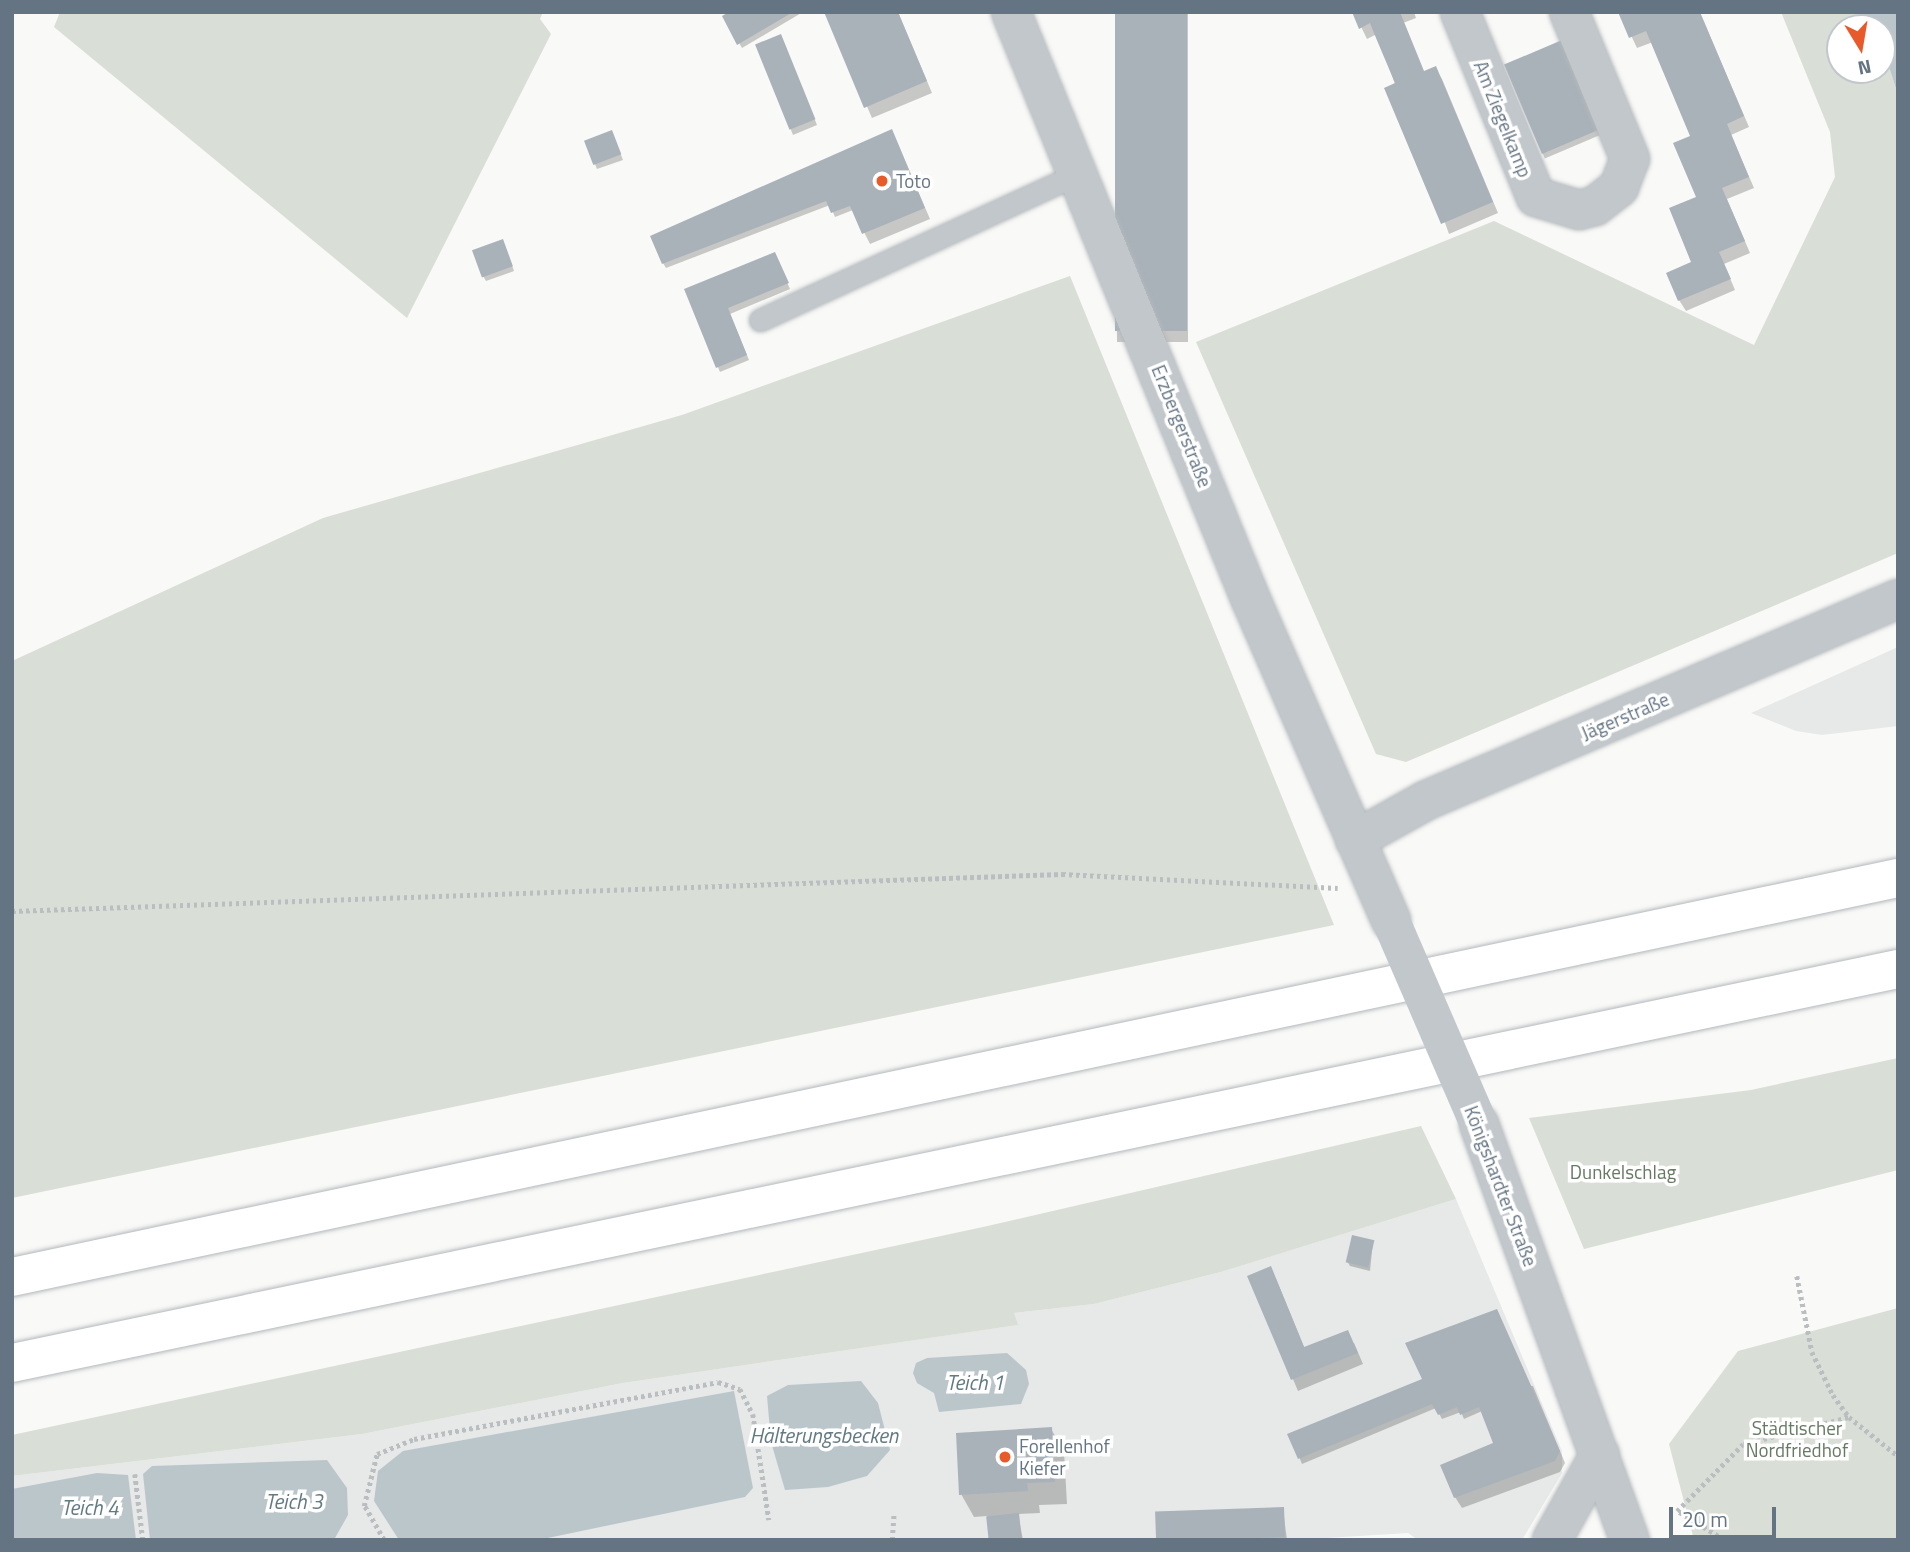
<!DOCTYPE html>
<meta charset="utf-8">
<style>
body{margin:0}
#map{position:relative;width:1910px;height:1552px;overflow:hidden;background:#f9f9f7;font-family:"Titillium Web",sans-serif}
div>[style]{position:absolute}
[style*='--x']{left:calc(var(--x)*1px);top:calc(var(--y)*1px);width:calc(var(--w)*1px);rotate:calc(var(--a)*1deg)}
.built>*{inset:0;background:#e7e8e8}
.green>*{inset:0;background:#d9ded6}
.water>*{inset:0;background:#bbc6cb}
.shadow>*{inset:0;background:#0003;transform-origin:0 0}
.building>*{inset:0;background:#a9b2b9;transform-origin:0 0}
.path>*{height:4.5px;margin-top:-2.25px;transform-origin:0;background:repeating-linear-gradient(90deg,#babec1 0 3.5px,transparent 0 7px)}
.roads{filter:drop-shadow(0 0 2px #b3b8bc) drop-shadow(0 0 2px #b3b8bc)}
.service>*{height:21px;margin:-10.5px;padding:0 10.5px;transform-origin:10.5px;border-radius:10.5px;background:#c2c7cb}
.minor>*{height:38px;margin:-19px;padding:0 19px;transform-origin:19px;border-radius:19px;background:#c2c7cb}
.tertiary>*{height:38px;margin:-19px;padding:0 19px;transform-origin:19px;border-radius:19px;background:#c2c7cb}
.motorway>*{height:38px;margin:-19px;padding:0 19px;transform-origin:19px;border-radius:19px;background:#fff}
.tertiary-bridge>*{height:38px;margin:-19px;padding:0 19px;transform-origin:19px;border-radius:19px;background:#c2c7cb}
.dots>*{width:19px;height:19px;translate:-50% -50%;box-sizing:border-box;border:4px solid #fff;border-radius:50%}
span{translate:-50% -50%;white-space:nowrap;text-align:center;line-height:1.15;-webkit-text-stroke:7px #fff;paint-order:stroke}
.street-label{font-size:19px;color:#647483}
.poi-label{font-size:19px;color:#647483}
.left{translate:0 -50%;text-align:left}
.park-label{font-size:19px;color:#667a63}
.water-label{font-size:21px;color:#637a83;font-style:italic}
.frame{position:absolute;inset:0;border:14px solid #647483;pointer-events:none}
.north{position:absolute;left:1826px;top:14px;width:70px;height:70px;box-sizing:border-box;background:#fff;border:2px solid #c1c7cd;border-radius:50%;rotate:169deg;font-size:19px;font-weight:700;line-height:28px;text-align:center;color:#647483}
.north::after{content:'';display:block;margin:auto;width:24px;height:32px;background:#e85a29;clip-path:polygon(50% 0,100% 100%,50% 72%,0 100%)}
.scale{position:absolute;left:1669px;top:1507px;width:107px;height:32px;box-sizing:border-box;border:4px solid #647483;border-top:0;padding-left:9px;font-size:21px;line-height:24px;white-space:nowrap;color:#647483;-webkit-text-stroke:5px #fff;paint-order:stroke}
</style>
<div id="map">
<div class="built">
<i style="clip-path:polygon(1898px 647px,1898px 726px,1822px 735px,1796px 731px,1751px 713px)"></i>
<i style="clip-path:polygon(1456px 1199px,1562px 1451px,1562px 1473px,1522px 1540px,1418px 1540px,1408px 1533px,1294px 1540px,12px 1540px,12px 1476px,362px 1434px,623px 1383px,1017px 1325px,1013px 1313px,1094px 1304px,1221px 1272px)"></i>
</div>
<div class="green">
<i style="clip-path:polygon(60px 12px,543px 12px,540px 19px,551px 34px,407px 318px,54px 27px)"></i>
<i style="clip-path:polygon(1781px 12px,1862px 12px,1872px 28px,1840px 28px,1840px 70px,1882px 70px,1882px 45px,1898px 95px,1898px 553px,1406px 762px,1376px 754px,1196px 342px,1494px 221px,1754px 345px,1835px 177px,1830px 132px)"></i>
<i style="clip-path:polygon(1070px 276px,1334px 925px,12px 1198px,12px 661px,323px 518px,682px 415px)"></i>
<i style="clip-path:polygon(1898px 1058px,1898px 1170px,1584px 1249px,1529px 1118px,1751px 1090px)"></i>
<i style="clip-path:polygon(1421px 1126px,1456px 1199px,1221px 1272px,1094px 1304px,1014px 1313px,1018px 1325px,623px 1383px,362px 1434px,12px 1476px,12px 1435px,983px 1227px)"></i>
<i style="clip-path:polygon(1898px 1308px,1898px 1540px,1694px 1540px,1669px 1444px,1738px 1351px)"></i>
</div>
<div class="water">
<i style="clip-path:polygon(1862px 12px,1898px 12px,1898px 95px,1882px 45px,1882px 28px,1872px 28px)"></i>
<i style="clip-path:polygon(1007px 1353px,1026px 1370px,1029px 1384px,1021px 1404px,939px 1412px,934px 1393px,917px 1383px,913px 1373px,916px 1363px,927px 1358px)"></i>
<i style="clip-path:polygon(861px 1381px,878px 1403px,890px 1450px,867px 1476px,828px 1487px,785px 1490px,771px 1442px,767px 1396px,788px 1385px)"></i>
<i style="clip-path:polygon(734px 1391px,753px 1488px,745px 1497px,538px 1540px,399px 1540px,374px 1501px,378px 1471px,403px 1451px)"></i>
<i style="clip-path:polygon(327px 1460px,347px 1488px,348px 1515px,335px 1538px,150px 1540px,143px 1474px,152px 1466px)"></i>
<i style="clip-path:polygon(97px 1473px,128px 1475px,136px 1540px,12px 1540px,12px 1489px)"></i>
</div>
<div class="shadow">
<i style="clip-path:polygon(731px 12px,803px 12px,742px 48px,724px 17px)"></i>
<i style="clip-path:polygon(826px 12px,898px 12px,932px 93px,872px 118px)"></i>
<i style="left:1117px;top:12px;width:71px;height:330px"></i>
<i style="clip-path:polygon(1354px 12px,1414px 12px,1416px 18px,1403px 23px,1424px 73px,1435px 68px,1442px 79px,1498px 213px,1449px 234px,1377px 34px,1367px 39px)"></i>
<i style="clip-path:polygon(1620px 12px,1703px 20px,1749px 127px,1731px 135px,1754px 188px,1727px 199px,1750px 253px,1724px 264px,1735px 290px,1686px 311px,1679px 300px,1694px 262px,1698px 198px,1692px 137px,1653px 42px,1637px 48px)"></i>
<i style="clip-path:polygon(783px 41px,817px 125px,793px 135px,791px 130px)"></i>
<i style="left:1561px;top:43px;width:100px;height:60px;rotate:67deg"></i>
<i style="clip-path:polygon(614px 137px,623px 160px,597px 169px,586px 142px)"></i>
<i style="clip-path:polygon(897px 142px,930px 219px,870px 244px,853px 210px,835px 217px,830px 205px,666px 268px,663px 263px)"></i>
<i style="clip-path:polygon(505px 246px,514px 271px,486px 281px,483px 276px)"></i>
<i style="clip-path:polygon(777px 259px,790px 289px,730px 314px,749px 360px,720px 372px,686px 290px)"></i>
<i style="clip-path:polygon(1373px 1241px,1370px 1271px,1350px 1266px,1347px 1261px)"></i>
<i style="clip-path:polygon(1250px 1277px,1276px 1279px,1305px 1349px,1354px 1343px,1363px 1364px,1298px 1391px)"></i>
<i style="clip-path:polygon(1424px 1380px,1533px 1386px,1565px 1463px,1560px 1472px,1462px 1508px,1455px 1497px,1495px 1444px,1482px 1411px,1464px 1419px,1461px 1412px,1442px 1419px,1436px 1408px,1302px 1464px,1290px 1435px)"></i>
<i style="clip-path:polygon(1051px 1429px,1064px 1451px,1067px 1504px,1039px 1505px,1040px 1513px,1018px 1514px,1023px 1540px,990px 1540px,987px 1516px,974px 1517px,961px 1494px)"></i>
<i style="clip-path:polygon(1283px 1509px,1287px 1540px,1157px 1540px)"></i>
</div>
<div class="building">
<i style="clip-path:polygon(729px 12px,793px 12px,737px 45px,722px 16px)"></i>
<i style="clip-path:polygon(824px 12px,898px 12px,927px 81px,864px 108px)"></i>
<i style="left:1115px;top:12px;width:72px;height:319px"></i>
<i style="clip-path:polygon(1352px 12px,1400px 12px,1424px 71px,1436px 66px,1493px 202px,1441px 224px,1384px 88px,1395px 83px,1376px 38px,1370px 23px,1359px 29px)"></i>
<i style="clip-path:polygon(1618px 12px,1700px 12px,1744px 116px,1727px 124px,1749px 177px,1722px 188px,1745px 241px,1719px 252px,1731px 279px,1678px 301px,1666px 273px,1691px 262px,1669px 208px,1696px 197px,1673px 143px,1690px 136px,1646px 31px,1629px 38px)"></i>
<i style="left:781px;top:34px;width:92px;height:28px;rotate:68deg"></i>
<i style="left:1562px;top:40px;width:97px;height:63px;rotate:67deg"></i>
<i style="clip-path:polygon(892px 129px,925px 208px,862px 234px,850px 206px,831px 213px,826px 201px,662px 264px,650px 236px)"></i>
<i style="left:612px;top:130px;width:26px;height:30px;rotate:69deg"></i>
<i style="left:503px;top:239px;width:29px;height:33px;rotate:70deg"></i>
<i style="clip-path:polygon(775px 252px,789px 283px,728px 308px,747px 355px,716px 368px,684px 289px)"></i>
<i style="left:1352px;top:1235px;width:23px;height:28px;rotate:13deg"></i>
<i style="clip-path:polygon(1271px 1266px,1304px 1347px,1348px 1330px,1358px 1353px,1291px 1380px,1247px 1276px)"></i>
<i style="clip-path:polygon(1497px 1309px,1560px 1451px,1555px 1461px,1454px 1498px,1440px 1465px,1493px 1443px,1479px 1407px,1460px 1415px,1457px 1407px,1438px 1415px,1432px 1404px,1298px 1459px,1287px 1434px,1422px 1379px,1405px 1343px)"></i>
<i style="clip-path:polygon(1052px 1427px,1055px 1482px,1027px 1483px,1028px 1491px,959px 1495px,956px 1433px)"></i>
<i style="left:1284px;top:1507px;width:30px;height:129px;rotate:88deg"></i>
<i style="left:1019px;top:1513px;width:27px;height:33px;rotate:84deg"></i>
</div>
<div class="path">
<i style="--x:12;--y:911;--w:1051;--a:-2.02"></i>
<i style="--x:1062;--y:874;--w:276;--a:2.9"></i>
<i style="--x:1797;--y:1276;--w:77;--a:78.8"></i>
<i style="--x:1812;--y:1352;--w:48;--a:64"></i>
<i style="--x:1833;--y:1395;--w:27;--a:54"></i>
<i style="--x:1849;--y:1417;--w:63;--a:38.5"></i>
<i style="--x:135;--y:1474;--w:66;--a:83.1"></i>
<i style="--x:384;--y:1540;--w:39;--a:-120"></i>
<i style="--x:364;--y:1506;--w:54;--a:-76"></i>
<i style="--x:377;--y:1454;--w:40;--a:-22"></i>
<i style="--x:414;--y:1439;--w:309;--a:-10.6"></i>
<i style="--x:718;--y:1382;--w:23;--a:18"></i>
<i style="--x:740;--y:1389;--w:28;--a:63"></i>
<i style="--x:753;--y:1414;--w:107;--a:81.4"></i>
<i style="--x:892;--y:1540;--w:28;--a:-86"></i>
<i style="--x:1724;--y:1540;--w:55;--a:-148.3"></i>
<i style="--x:1677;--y:1511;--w:94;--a:-45.4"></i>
<i style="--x:1743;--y:1444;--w:109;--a:-14.3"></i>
</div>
<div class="roads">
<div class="service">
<i style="--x:760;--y:320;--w:351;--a:-24.7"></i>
</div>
<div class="minor">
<i style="--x:1460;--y:12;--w:200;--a:67.7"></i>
<i style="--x:1536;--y:197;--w:45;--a:16.8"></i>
<i style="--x:1579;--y:210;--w:16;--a:-14"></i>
<i style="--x:1595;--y:206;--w:31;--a:-38"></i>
<i style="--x:1619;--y:187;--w:30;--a:-69"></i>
<i style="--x:1630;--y:159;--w:159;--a:-112.5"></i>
<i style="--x:1552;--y:1540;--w:98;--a:-60.8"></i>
</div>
<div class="tertiary">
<i style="--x:1011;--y:12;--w:635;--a:67.8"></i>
<i style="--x:1251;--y:600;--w:350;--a:66.4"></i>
<i style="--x:1355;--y:840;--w:82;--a:-29.1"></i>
<i style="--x:1427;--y:800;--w:512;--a:-23.11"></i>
<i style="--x:1479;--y:1124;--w:443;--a:70.1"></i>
</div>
<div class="motorway">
<i style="--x:12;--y:1277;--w:1928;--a:-11.95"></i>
<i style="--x:12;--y:1363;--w:1927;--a:-11.8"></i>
</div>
</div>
<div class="tertiary-bridge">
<i style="--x:1391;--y:921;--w:221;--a:66.6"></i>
</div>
<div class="dots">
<i style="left:882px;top:181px;background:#e85a29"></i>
<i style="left:1005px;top:1457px;background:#e85a29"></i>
</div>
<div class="street-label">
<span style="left:1503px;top:119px;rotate:68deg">Am Ziegelkamp</span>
<span style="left:1182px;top:426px;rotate:68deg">Erzbergerstraße</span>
<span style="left:1625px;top:716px;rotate:-23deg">Jägerstraße</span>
<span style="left:1501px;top:1186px;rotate:69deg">Königshardter Straße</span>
</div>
<div class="poi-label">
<span class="left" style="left:896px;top:181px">Toto</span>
<span class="left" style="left:1019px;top:1457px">Forellenhof<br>Kiefer</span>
</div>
<div class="park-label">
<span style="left:1623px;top:1172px">Dunkelschlag</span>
<span style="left:1797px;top:1439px">Städtischer<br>Nordfriedhof</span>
</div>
<div class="water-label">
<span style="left:975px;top:1382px">Teich 1</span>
<span style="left:824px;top:1435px">Hälterungsbecken</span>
<span style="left:294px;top:1501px">Teich 3</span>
<span style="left:90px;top:1507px">Teich 4</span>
</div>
<div class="frame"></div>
<div class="north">N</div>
<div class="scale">20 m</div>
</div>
